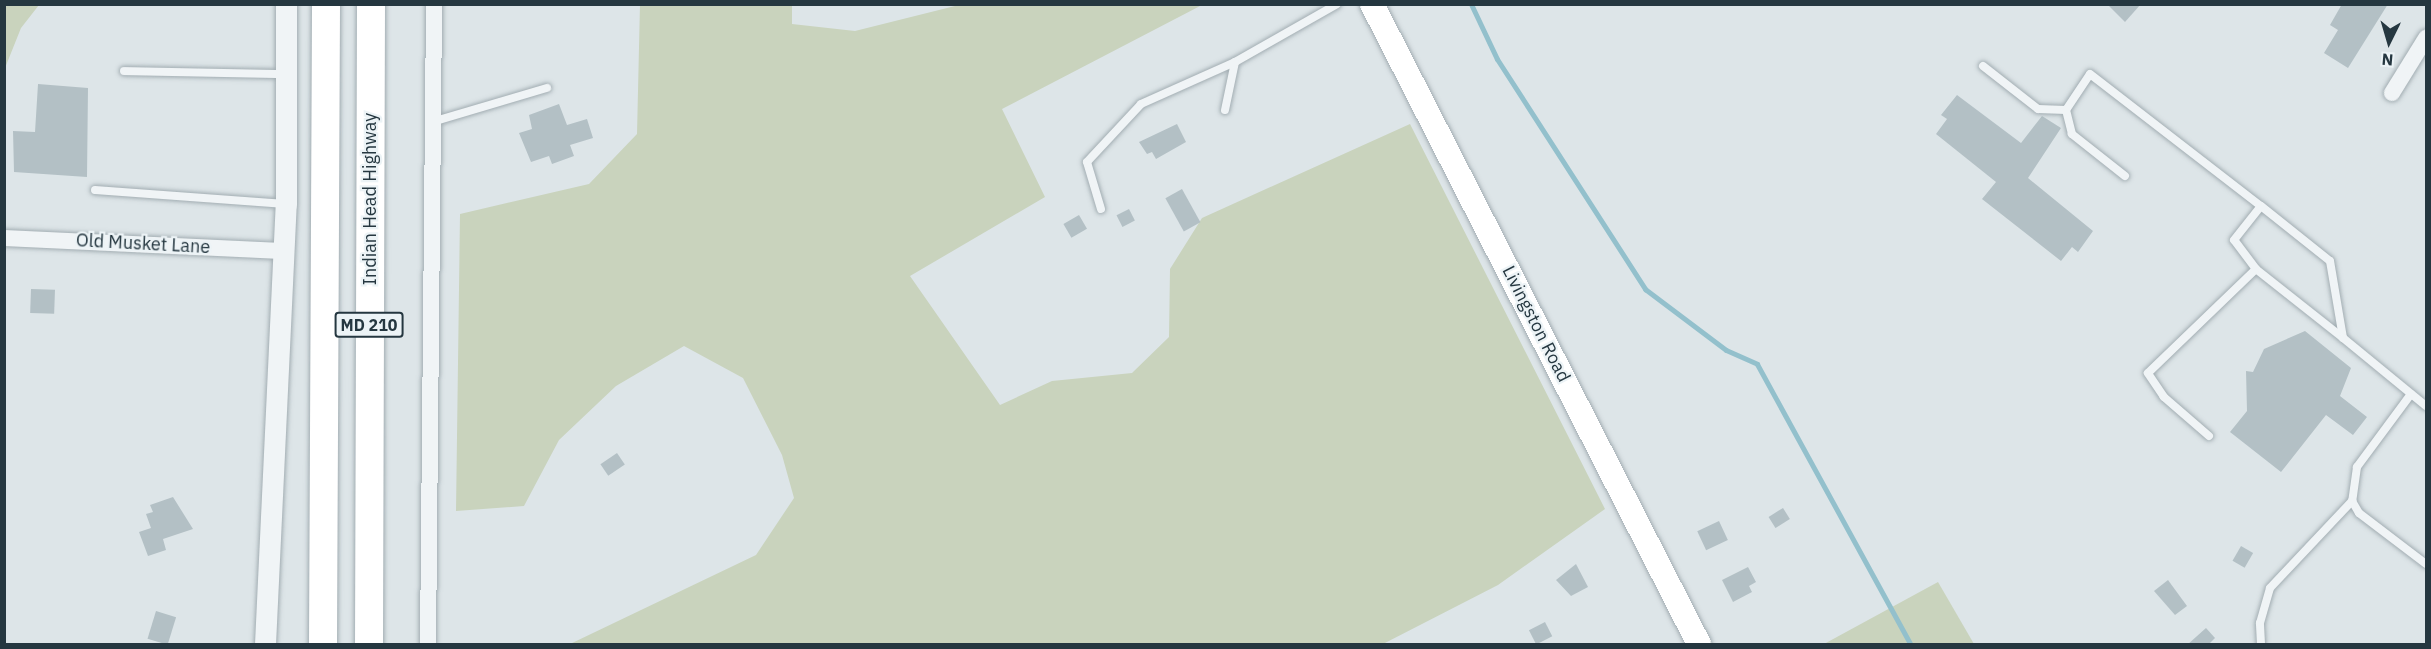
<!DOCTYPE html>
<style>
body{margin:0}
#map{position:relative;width:2431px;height:649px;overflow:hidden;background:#dde5e8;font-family:"IBM Plex Sans",sans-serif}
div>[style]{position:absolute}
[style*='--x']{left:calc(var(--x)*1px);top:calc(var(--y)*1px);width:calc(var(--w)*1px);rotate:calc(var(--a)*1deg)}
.green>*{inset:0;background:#c9d3bd}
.stream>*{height:5px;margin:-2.5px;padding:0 2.5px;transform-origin:2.5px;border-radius:2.5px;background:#93c0cc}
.building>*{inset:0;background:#b3c0c5;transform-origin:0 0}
.roads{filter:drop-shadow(0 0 2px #a2adb2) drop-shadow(0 0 2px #a2adb2)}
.service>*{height:8px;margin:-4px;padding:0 4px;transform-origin:4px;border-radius:4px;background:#f0f4f6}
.minor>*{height:16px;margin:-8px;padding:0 8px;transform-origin:8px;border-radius:8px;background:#f0f4f6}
.tertiary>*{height:21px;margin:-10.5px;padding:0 10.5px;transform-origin:10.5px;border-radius:10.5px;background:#f0f4f6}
.secondary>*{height:24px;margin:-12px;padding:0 12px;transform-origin:12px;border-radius:12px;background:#fff}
.trunk>*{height:28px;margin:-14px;padding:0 14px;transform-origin:14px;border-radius:14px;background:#fff}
span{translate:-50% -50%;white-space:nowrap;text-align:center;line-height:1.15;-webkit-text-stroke:4.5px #ecf3f6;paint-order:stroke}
.shield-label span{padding:2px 4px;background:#ecf3f6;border:2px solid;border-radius:4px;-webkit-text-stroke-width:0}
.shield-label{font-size:16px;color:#253740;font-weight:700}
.street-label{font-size:18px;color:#253740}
.frame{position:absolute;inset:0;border:6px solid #253740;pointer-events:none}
.north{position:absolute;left:2359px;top:12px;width:60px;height:60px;-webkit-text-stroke:4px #ecf3f6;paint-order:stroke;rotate:185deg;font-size:16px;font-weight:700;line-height:24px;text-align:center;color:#253740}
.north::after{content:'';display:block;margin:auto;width:21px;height:27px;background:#253740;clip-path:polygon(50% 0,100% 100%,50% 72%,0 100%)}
</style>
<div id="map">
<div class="green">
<i style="clip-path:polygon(5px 4px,39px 5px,21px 28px,5px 68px)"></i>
<i style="clip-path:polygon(640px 4px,792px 5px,792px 24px,855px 31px,959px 5px,1202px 5px,1002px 109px,1045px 197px,910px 276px,1000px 405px,1052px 381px,1132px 373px,1169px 337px,1170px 269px,1202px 218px,1410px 124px,1605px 509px,1498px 585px,1383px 644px,570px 644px,756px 555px,794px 498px,782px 455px,743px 378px,684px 346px,616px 386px,559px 440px,524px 506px,456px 511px,460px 214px,589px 184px,637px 134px)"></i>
<i style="clip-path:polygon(1938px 582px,1974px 644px,1824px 644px)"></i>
</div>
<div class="stream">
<i style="--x:1471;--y:4;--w:61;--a:64.7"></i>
<i style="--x:1497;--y:59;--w:274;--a:57.2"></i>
<i style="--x:1645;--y:289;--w:101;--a:37"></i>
<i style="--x:1726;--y:350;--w:34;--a:24"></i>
<i style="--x:1757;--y:364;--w:319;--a:61.3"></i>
</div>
<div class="building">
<i style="clip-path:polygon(2107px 4px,2141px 4px,2125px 22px)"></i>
<i style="clip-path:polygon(2342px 4px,2388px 4px,2348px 68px,2324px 53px,2338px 30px,2330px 25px)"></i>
<i style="clip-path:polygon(38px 84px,88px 88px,87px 177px,14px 172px,13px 131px,35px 132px)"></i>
<i style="clip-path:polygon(1957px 95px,2021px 143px,2042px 116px,2061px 128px,2028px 178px,2093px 231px,2078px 252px,2072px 247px,2061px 261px,1982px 199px,1996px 182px,1936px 134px,1947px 119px,1941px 115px)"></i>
<i style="clip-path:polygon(559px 104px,567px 125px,587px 119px,593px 138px,570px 145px,574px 156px,552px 164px,549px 156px,531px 162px,519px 133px,532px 129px,529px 115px)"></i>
<i style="clip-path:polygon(1177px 124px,1186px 142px,1156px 159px,1152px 152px,1147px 154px,1139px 142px)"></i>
<i style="left:1182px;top:189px;width:38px;height:19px;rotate:61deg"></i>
<i style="left:1129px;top:209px;width:13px;height:14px;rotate:63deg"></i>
<i style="left:1079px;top:215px;width:16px;height:18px;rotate:60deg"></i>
<i style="left:31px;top:289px;width:24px;height:24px;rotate:2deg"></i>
<i style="clip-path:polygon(2305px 331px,2351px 368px,2340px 396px,2367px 417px,2353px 435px,2326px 415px,2281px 472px,2230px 432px,2247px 411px,2246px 371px,2253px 372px,2264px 349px)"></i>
<i style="left:617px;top:453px;width:14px;height:20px;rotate:56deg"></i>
<i style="clip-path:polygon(173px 497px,193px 529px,163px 539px,166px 550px,148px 556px,139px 532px,151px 528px,146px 514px,153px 512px,150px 505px)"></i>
<i style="left:1783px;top:508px;width:13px;height:17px;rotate:58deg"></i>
<i style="left:1719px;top:521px;width:21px;height:24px;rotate:65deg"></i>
<i style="left:2241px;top:546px;width:14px;height:17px;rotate:30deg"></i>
<i style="clip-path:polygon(1576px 564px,1588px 587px,1571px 596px,1556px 580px)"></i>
<i style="clip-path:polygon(1748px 567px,1756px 582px,1749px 586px,1752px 592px,1733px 602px,1722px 580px)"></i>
<i style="clip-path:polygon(2168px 580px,2187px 606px,2175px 615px,2154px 591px)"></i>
<i style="left:156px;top:611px;width:21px;height:29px;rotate:17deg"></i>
<i style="left:1545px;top:622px;width:16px;height:18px;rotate:63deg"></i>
<i style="clip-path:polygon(2206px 628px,2215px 638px,2208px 645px,2187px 645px)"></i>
</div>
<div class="roads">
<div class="service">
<i style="--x:1983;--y:66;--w:70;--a:38"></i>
<i style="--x:2038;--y:109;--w:28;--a:2"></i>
<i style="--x:124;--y:71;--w:161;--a:1.1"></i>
<i style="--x:1225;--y:110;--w:49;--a:-78.2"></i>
<i style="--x:1235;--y:62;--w:117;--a:-29.6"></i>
<i style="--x:432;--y:122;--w:120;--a:-16.5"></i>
<i style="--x:2125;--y:176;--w:68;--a:-141.6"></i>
<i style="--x:2072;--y:134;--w:25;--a:-104"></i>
<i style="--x:2066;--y:110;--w:43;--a:-56.3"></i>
<i style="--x:2090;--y:74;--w:216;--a:37.7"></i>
<i style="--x:95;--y:190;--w:191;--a:4.2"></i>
<i style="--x:1101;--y:209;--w:49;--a:-106.6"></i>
<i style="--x:1087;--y:162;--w:79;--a:-47"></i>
<i style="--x:1141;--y:104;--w:103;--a:-24.1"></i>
<i style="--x:2256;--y:269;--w:111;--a:38.4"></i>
<i style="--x:2411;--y:394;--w:91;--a:126.5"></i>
<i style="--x:2357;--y:467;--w:34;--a:98"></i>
<i style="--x:2352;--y:501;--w:14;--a:60"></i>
<i style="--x:2359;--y:513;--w:84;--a:37.3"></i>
<i style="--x:2209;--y:436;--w:60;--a:-139.1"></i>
<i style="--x:2164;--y:397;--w:29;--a:-124"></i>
<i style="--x:2148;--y:373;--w:150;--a:-43.9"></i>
<i style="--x:2256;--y:269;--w:36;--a:-127"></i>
<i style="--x:2234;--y:240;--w:43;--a:-51.5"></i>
<i style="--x:2261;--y:206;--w:88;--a:38.6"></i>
<i style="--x:2330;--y:261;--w:78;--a:80.4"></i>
<i style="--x:2343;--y:338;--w:107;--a:39.3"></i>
<i style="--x:2261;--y:644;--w:21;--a:-93"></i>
<i style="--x:2260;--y:623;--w:36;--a:-74"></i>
<i style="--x:2270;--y:588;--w:120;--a:-46.7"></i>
</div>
<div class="minor">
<i style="--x:2392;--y:93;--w:65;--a:-58.3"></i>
<i style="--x:4;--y:238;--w:278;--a:2.7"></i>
<i style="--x:428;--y:644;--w:640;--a:-89.46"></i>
</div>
<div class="tertiary">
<i style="--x:265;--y:644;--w:441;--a:-87.3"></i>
<i style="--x:286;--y:204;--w:200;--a:-90"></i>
</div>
<div class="secondary">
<i style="--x:1372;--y:4;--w:719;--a:62.94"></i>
</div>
<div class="trunk">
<i style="--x:323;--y:644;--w:640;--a:-89.73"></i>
<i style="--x:369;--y:644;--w:640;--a:-89.82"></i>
</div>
</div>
<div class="shield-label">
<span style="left:369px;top:325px">MD 210</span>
</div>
<div class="street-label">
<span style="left:370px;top:199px;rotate:-90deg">Indian Head Highway</span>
<span style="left:143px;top:244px;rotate:3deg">Old Musket Lane</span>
<span style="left:1536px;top:324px;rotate:63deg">Livingston Road</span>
</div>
<div class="frame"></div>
<div class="north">N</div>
</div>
